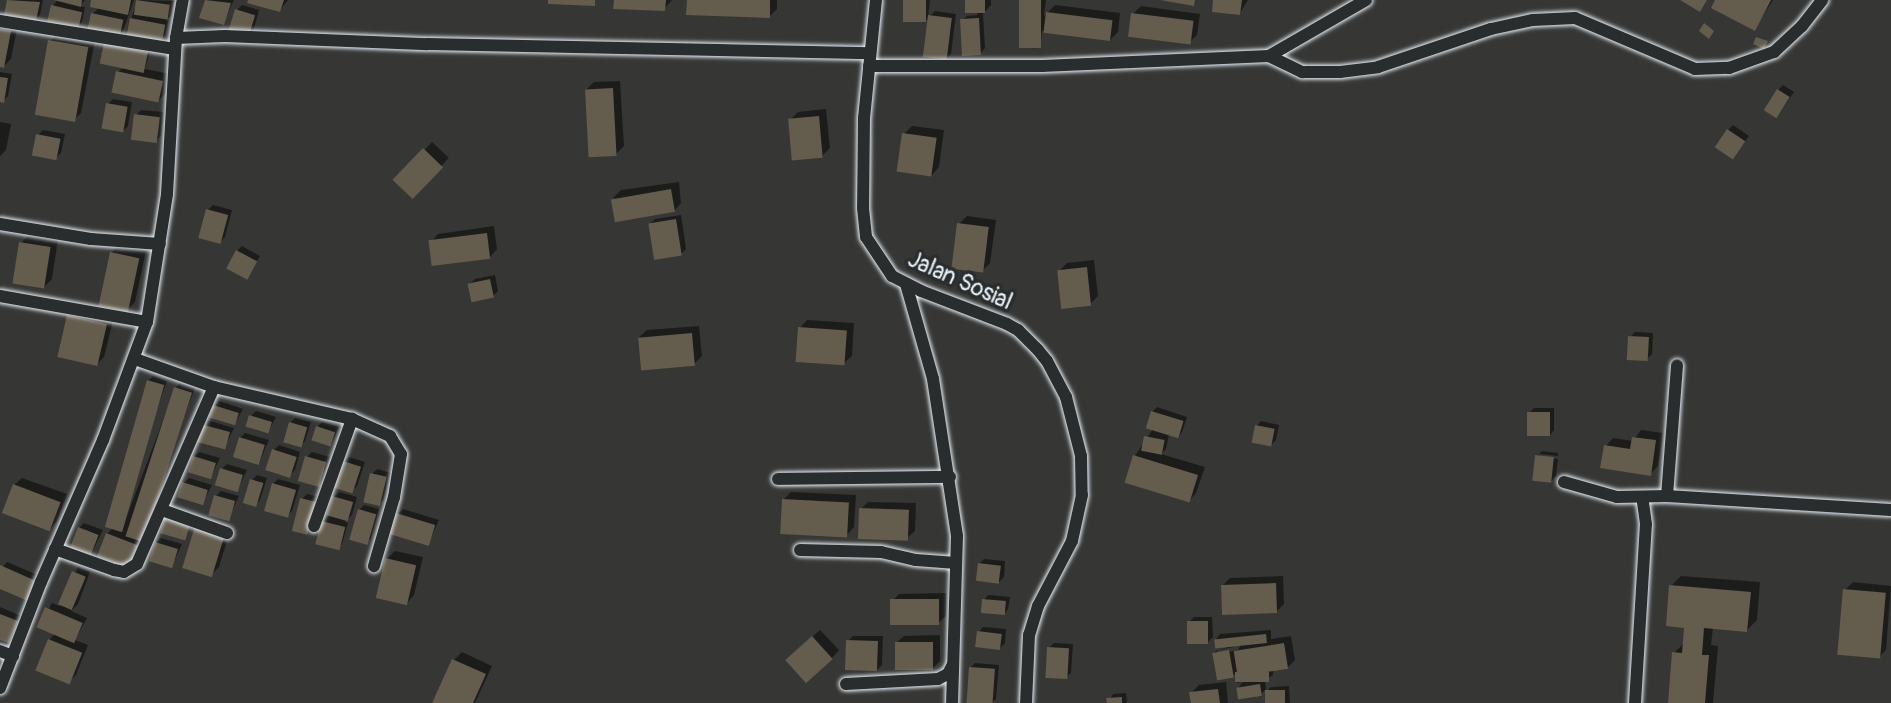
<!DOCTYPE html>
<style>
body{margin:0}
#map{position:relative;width:1891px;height:703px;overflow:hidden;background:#363634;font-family:Pangolin,sans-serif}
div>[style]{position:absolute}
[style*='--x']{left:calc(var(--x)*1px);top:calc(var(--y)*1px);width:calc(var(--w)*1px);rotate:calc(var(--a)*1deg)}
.shadow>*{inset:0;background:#0007;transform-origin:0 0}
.building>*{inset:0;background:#645c4c;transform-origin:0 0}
.roads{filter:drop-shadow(0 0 2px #e8f1f8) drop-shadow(0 0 2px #e8f1f8)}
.minor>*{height:12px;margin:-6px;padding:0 6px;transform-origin:6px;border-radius:6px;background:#2a2d2e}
span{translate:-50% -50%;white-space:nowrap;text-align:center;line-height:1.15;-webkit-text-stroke:7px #2a2d2e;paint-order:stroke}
.street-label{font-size:23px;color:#e8f1f8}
</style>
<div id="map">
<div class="shadow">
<i style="clip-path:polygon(9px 0,43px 0,40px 15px,35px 19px,6px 13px)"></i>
<i style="clip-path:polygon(57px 0,85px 0,79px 6px,85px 7px,82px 22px,77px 27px,53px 6px)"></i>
<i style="clip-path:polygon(93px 0,134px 0,123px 31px,118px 36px,93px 14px,99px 7px)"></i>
<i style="clip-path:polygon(138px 0,174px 1px,171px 16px,166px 20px,168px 21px,165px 35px,160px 40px,131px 19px)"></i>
<i style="clip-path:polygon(207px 0,234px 0,223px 23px,201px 17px)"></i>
<i style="clip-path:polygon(250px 0,288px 0,280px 10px)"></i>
<i style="clip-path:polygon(616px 0,672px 0,664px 9px)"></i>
<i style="clip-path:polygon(689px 0,777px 0,777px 9px,769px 17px)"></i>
<i style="clip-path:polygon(905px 0,930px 0,928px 18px,935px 11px,956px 14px,951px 54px,946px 59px,930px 17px,923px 23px)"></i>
<i style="clip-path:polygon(967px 0,991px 0,991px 5px,983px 14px,985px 48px,981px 53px,962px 20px,967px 16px,978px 15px)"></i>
<i style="clip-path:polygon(1021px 0,1046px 0,1044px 16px,1055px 5px,1120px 13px,1118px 32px,1110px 40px,1042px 31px,1041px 41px,1033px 49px)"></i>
<i style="clip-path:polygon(1215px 0,1248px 0,1240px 13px)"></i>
<i style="clip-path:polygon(1717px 0,1773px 0,1755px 28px)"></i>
<i style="clip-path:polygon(242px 5px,259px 10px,254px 29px,249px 34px,237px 10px)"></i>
<i style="clip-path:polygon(1141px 6px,1200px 14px,1197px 35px,1189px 43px,1133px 14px)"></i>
<i style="clip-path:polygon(0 20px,18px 24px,11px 59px,4px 66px,0 66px)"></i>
<i style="clip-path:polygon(58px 33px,95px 40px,81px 113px,73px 121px,50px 41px)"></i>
<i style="clip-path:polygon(106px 44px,151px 48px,145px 69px,170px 74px,166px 93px,158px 101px,118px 72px,124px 67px)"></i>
<i style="clip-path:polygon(0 72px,12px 74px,8px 96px,3px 101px,0 100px)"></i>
<i style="clip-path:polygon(620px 81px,624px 146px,616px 154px,586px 90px,594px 82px)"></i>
<i style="clip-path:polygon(1783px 85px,1794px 92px,1781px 111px,1778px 90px)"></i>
<i style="clip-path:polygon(113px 99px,132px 102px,128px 126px,123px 131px,108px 104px)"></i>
<i style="clip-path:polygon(826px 109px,830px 148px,822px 156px,790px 120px,798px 112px)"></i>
<i style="clip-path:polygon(141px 110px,164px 112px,161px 136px,156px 141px,136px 115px)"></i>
<i style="clip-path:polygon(0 122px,11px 124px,6px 150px,0 156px)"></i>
<i style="clip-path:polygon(1733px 125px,1749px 136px,1733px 157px,1728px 130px)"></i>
<i style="clip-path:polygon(912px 126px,944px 130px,939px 167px,932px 175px,904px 134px)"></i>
<i style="clip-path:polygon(43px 130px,65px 134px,61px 153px,56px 158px,38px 135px)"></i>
<i style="left:432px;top:142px;width:23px;height:53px;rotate:43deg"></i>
<i style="clip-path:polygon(679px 182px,681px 203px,674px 211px,613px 198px,621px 190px)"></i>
<i style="clip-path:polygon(213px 205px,232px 210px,225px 237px,220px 242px,208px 210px)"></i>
<i style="clip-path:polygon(681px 215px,686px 249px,681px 254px,650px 224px,655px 219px)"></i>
<i style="clip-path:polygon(967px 216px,996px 220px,990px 263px,982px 271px,959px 224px)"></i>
<i style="clip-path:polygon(494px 226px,497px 249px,490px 257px,431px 242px,438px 234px)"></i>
<i style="clip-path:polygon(29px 235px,58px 239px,52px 279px,44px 287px,21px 243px)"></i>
<i style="clip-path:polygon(119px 245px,146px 251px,135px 302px,127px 310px,111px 253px)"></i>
<i style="clip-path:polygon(242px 246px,260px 256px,247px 277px,237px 251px)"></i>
<i style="clip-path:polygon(1094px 260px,1098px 296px,1090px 304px,1059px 271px,1067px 263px)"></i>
<i style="clip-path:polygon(495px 275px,498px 291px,493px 296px,470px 284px,475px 279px)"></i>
<i style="clip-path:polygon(76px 308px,114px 317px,104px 357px,96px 365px,69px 316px)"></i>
<i style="clip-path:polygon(807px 320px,854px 323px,852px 356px,844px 363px,800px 328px)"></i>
<i style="clip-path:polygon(699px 326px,702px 356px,694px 364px,639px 337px,647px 330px)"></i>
<i style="clip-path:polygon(1635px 332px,1653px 333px,1652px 354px,1647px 359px,1630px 337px)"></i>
<i style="clip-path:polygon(153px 376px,167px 381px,116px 523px,111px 528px,148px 381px)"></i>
<i style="clip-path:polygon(180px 383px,195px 388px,137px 538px,141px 540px,133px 561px,107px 534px,112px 529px,121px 532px,175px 388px)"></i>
<i style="clip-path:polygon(219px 401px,243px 409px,235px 423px,214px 406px)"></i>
<i style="clip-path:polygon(1157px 407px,1187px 417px,1182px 432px,1178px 437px,1169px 434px,1166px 449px,1161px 454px,1205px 467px,1196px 493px,1189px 501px,1135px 456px,1153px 429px,1152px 412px)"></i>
<i style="clip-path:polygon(1534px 408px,1554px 408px,1554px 430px,1550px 435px,1529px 413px)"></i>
<i style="clip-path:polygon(256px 411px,276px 417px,268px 432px,251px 416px)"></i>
<i style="clip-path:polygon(295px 418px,311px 422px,305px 441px,300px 446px,290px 423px)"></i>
<i style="clip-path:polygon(207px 420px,234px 428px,224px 448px,202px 424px)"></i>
<i style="clip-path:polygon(1261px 421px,1279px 425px,1276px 440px,1271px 445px,1257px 426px)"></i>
<i style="clip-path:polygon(322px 422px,339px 427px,331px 444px,317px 427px)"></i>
<i style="clip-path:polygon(1641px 430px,1663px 433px,1658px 466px,1650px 474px,1606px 446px,1613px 438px,1633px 441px)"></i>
<i style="clip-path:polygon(245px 433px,269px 440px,259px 463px,240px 438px)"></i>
<i style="clip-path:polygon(279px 445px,300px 452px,295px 470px,290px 475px,274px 450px)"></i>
<i style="clip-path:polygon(1542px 451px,1558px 453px,1558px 456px,1539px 454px)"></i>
<i style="clip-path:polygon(199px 452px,220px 458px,211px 477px,194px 457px)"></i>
<i style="clip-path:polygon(312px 452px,330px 457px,323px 480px,318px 485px,307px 457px)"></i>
<i style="clip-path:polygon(1539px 454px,1539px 457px,1558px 459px,1556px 476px,1551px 481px,1537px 456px)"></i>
<i style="clip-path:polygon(349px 457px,365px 462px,357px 486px,352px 491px,344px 462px)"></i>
<i style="clip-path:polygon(227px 464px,247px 470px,238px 489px,222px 469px)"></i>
<i style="clip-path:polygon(377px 469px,391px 473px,383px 500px,378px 505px,372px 474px)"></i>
<i style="clip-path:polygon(257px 475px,267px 478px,260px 500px,255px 505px,252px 480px)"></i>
<i style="clip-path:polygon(22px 478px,67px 494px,57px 521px,50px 529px,14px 485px)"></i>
<i style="clip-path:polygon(189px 478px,212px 485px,203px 502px,184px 483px)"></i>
<i style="clip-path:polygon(278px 479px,300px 485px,292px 511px,287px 516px,273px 484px)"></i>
<i style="clip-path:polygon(221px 491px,239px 496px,228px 519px,216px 496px)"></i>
<i style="clip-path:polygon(339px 492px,357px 497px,352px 515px,345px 522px,348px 523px,342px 544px,337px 549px,323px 521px,330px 514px,334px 497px)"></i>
<i style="clip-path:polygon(791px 492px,856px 495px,854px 527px,847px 535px,783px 500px)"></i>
<i style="clip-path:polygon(307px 494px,319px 497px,310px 528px,305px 533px,302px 499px)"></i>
<i style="clip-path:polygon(868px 502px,916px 503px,915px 531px,907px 538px,861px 509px)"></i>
<i style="clip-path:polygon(364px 505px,379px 509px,371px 538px,366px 543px,359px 510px)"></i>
<i style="clip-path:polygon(403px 509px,439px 520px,428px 544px,398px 514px)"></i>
<i style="clip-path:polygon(204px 519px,231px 527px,219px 567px,211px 575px)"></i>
<i style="clip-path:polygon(84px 523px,103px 530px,91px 554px,79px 528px)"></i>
<i style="clip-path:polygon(161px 538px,182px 544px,172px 566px,156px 543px)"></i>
<i style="clip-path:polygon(395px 551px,423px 557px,414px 595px,407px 603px,387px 559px)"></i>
<i style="clip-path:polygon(984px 559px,1005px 561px,1004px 577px,999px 582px,979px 564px)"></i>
<i style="clip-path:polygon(7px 562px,40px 576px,32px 594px,0 587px,0 571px)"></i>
<i style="clip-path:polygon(78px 567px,90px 572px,78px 604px,71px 611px,87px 618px,75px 640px,88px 645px,76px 675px,68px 682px,49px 640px,56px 633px,39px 626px,52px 603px,60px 606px)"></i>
<i style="clip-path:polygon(1283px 576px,1284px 604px,1276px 612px,1222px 586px,1230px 578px)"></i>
<i style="clip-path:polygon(1681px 576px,1760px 582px,1757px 620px,1747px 630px,1713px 627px,1711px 645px,1718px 646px,1713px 703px,1670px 703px,1674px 653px,1685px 642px,1686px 626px,1671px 586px)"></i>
<i style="clip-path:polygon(1853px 582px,1891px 586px,1886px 650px,1879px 657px,1845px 590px)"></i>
<i style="clip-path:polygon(946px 593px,946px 616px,938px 623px,891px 602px,899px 594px)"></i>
<i style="clip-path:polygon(988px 595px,1010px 597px,1008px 609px,1004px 614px,984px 600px)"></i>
<i style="clip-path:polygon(0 607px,21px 616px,8px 641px,0 638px)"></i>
<i style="clip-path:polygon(1194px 617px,1212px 617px,1213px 637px,1208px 642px,1189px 622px)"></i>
<i style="clip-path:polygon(983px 627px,1006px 629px,1005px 643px,1000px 648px,979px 632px)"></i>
<i style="clip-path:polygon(820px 630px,839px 650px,832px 658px,795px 652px)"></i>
<i style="clip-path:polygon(1271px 630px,1271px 639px,1291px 636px,1295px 660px,1287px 668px,1273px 669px,1273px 675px,1265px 680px,1266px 689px,1261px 694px,1238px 688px,1243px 682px,1237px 683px,1236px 673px,1233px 676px,1214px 653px,1217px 650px,1217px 654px,1238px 650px,1242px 643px,1233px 643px,1234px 647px,1217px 650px,1232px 646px,1232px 643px,1216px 639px,1220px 634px)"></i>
<i style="clip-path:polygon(940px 635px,940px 661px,932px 669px,896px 643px,904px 636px)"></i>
<i style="clip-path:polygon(853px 636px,883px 636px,882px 665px,877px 670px,848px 641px)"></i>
<i style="clip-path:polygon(1054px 643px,1073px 644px,1071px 673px,1066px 677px,1049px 648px)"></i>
<i style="clip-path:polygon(462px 652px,492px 666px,475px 703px,434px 703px,454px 660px)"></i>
<i style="clip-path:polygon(975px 663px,999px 665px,996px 699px,991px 703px,983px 703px,970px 668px)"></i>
<i style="clip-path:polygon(1226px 682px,1228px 703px,1192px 703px,1191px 693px,1199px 685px)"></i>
<i style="clip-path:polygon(1289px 686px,1290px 703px,1267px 703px,1266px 692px,1271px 687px)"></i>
<i style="clip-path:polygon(1126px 693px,1127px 703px,1108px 703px,1113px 694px)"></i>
</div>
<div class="building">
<i style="clip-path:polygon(7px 0,40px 2px,36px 21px,4px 15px)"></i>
<i style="clip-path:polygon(54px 0,82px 0,81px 7px)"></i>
<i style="clip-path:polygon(91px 0,131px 0,128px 15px,90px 7px)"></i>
<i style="left:136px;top:0;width:34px;height:15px;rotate:8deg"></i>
<i style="clip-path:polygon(205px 0,231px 3px,224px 25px,199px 18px)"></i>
<i style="clip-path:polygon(248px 0,284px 0,280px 12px,247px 3px)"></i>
<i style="clip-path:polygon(548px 0,595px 0,595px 6px,548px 4px)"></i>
<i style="clip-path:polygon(614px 0,666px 0,665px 11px,613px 9px)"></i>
<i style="clip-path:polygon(687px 0,770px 0,770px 18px,686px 15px)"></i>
<i style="left:903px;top:0;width:23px;height:22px"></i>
<i style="left:965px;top:0;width:20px;height:13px"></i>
<i style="left:1019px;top:0;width:22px;height:48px"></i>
<i style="clip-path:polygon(1160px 0,1195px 0,1194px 6px)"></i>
<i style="clip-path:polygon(1213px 0,1242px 0,1240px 15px,1212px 12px)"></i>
<i style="clip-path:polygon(1680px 0,1707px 0,1700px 12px)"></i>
<i style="clip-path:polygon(1715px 0,1771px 0,1755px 31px,1711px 8px)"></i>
<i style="left:51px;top:5px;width:32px;height:17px;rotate:13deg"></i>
<i style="left:235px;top:9px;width:21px;height:22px;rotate:17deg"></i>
<i style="left:1046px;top:12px;width:67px;height:21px;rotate:7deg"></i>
<i style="left:91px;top:13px;width:33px;height:18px;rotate:12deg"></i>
<i style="left:1131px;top:13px;width:63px;height:24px;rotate:7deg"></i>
<i style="left:928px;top:15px;width:24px;height:42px;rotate:7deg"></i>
<i style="left:130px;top:18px;width:36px;height:17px;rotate:11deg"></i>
<i style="left:979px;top:18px;width:37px;height:19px;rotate:87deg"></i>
<i style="clip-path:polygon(1704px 23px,1714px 31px,1709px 39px,1699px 31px)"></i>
<i style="clip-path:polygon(0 29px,11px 31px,4px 68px,0 67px)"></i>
<i style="clip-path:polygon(1756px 37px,1768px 41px,1764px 49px,1753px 44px)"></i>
<i style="left:48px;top:40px;width:41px;height:76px;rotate:10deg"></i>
<i style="left:104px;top:43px;width:45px;height:21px;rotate:12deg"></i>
<i style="left:116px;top:71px;width:48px;height:22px;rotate:12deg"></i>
<i style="clip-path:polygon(0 77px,8px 78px,4px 103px,0 102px)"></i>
<i style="left:613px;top:88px;width:68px;height:28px;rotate:87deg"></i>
<i style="left:1777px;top:89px;width:15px;height:25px;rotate:32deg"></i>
<i style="left:106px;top:103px;width:22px;height:26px;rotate:10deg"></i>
<i style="left:134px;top:114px;width:26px;height:26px;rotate:7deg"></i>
<i style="left:819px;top:116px;width:42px;height:31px;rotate:85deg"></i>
<i style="left:1727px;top:129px;width:22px;height:22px;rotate:34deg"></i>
<i style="left:902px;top:133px;width:35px;height:39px;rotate:8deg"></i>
<i style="left:36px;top:134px;width:25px;height:22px;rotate:11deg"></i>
<i style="left:423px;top:148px;width:28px;height:44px;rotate:44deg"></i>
<i style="left:671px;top:189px;width:23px;height:61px;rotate:80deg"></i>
<i style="left:206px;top:209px;width:23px;height:30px;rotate:15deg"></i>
<i style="left:676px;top:219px;width:37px;height:28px;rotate:81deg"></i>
<i style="left:957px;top:223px;width:32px;height:46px;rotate:7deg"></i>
<i style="left:487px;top:233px;width:26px;height:59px;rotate:83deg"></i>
<i style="left:19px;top:242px;width:32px;height:42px;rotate:9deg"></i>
<i style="left:236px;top:250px;width:24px;height:21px;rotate:28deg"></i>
<i style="left:110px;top:252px;width:30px;height:55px;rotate:12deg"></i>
<i style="left:1087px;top:267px;width:39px;height:30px;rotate:84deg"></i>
<i style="left:490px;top:279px;width:19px;height:23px;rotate:78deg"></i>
<i style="left:67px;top:315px;width:41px;height:43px;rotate:13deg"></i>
<i style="left:798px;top:327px;width:49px;height:35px;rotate:4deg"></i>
<i style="left:692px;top:333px;width:33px;height:54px;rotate:85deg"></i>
<i style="left:1628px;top:336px;width:21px;height:24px;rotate:3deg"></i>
<i style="left:147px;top:380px;width:18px;height:153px;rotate:16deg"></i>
<i style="left:174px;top:387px;width:19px;height:157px;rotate:18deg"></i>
<i style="left:213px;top:405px;width:27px;height:13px;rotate:17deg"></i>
<i style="left:1151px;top:411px;width:34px;height:18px;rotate:17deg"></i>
<i style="left:1550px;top:412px;width:24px;height:23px;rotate:90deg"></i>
<i style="left:249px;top:415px;width:24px;height:12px;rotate:17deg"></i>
<i style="left:289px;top:422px;width:19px;height:21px;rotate:16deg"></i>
<i style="left:200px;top:424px;width:31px;height:18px;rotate:15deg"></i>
<i style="left:1255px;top:425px;width:20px;height:18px;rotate:11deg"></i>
<i style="left:316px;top:426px;width:20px;height:15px;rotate:18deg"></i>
<i style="left:1144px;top:436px;width:21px;height:15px;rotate:11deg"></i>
<i style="left:239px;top:437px;width:27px;height:21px;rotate:17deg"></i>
<i style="clip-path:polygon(1632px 437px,1656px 440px,1651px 476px,1600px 468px,1604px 445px,1630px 449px)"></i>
<i style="left:272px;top:449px;width:26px;height:22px;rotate:18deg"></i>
<i style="left:1133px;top:455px;width:68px;height:29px;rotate:17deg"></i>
<i style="left:1535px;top:455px;width:19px;height:26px;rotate:6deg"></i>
<i style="left:193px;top:456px;width:24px;height:17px;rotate:17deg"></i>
<i style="left:305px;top:456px;width:22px;height:26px;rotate:16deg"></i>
<i style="left:343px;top:461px;width:19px;height:28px;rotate:18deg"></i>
<i style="left:220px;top:468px;width:24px;height:18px;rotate:17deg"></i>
<i style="left:370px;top:473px;width:17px;height:30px;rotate:13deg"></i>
<i style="left:250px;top:479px;width:14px;height:25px;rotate:17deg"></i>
<i style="left:182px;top:482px;width:27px;height:16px;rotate:17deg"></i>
<i style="left:272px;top:483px;width:25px;height:29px;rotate:16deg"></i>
<i style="left:13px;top:484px;width:51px;height:31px;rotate:21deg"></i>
<i style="left:214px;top:495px;width:22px;height:21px;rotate:16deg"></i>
<i style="left:332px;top:496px;width:22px;height:20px;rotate:16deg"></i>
<i style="left:300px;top:498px;width:16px;height:34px;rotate:14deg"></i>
<i style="left:782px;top:499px;width:67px;height:35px;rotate:3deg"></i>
<i style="left:859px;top:508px;width:50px;height:31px;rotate:2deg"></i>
<i style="left:358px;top:509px;width:19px;height:32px;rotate:16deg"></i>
<i style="left:396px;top:513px;width:41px;height:22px;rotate:17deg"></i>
<i style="left:165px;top:517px;width:26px;height:17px;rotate:16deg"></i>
<i style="left:321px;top:521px;width:25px;height:24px;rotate:14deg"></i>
<i style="left:195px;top:526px;width:31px;height:44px;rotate:17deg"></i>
<i style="left:78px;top:527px;width:22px;height:23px;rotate:21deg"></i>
<i style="left:106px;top:533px;width:34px;height:25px;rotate:21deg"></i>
<i style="left:155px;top:542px;width:24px;height:20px;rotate:17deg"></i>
<i style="left:385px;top:558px;width:32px;height:41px;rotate:13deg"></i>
<i style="left:978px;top:563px;width:23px;height:18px;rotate:7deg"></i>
<i style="clip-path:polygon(0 565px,36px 581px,28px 601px,0 589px)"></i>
<i style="left:72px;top:571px;width:15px;height:36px;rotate:23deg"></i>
<i style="left:1276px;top:583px;width:30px;height:55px;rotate:88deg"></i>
<i style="clip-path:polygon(1669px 585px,1751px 592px,1747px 632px,1704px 628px,1702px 655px,1709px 655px,1705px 703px,1668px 703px,1672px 652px,1682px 653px,1684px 628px,1666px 626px)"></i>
<i style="left:1843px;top:589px;width:43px;height:66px;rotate:5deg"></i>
<i style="left:939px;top:599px;width:26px;height:49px;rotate:90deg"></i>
<i style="left:982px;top:599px;width:24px;height:14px;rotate:5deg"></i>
<i style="left:45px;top:607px;width:41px;height:22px;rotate:23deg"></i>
<i style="clip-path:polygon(0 614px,18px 621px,9px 643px,0 640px)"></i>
<i style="left:1187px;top:621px;width:21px;height:23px"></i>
<i style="left:977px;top:631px;width:25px;height:16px;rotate:7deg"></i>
<i style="left:1266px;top:634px;width:9px;height:52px;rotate:84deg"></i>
<i style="left:812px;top:636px;width:31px;height:36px;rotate:48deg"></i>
<i style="left:48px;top:639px;width:37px;height:34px;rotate:22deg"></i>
<i style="left:846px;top:640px;width:32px;height:30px;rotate:2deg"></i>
<i style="left:895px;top:642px;width:38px;height:28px"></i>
<i style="left:1284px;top:643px;width:26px;height:51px;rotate:81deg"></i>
<i style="left:1047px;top:647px;width:22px;height:31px;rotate:3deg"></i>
<i style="left:1229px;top:650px;width:28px;height:17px;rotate:80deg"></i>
<i style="clip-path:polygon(452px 659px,486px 674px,473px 703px,432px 703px)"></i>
<i style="left:969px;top:667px;width:26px;height:36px;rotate:4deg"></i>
<i style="left:1269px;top:672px;width:10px;height:34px;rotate:90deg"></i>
<i style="left:1260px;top:684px;width:12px;height:24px;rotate:81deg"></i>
<i style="clip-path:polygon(1218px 689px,1220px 703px,1191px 703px,1189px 692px)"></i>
<i style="left:1285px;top:690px;width:13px;height:20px;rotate:90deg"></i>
<i style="clip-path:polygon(1122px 697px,1122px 703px,1107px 703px,1106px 698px)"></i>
</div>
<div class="roads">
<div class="minor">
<i style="--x:876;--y:0;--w:119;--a:95.8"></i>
<i style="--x:864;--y:118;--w:90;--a:90.6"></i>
<i style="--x:863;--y:208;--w:29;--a:84"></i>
<i style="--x:866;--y:237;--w:47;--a:56.3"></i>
<i style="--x:892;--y:276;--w:33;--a:27"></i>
<i style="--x:921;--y:291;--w:92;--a:21"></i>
<i style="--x:1007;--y:324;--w:13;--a:29"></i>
<i style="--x:1018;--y:330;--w:28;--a:45"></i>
<i style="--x:1038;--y:350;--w:14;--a:51"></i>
<i style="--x:1047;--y:361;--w:41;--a:62.2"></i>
<i style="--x:1066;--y:397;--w:61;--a:75.7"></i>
<i style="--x:1081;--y:456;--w:39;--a:89"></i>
<i style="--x:1082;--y:495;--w:47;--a:102.3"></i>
<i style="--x:1072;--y:541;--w:73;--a:117.6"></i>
<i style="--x:1038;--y:606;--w:30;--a:107"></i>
<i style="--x:1029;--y:635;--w:68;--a:92.5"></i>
<i style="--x:0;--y:21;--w:177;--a:9.1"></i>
<i style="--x:176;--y:38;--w:39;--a:-80"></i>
<i style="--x:1269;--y:56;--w:37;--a:26"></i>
<i style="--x:1302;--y:72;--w:38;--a:0"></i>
<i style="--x:1340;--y:72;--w:38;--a:-7"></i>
<i style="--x:1378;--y:67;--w:119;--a:-18.6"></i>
<i style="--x:1491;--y:29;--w:43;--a:-12.1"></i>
<i style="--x:1533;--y:20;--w:42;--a:-2.7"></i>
<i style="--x:1575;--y:18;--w:130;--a:23"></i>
<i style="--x:1695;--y:69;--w:34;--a:-2"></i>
<i style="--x:1729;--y:68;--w:48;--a:-19.6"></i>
<i style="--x:1774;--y:52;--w:38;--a:-43"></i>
<i style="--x:1802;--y:26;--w:33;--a:-52"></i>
<i style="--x:869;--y:66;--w:173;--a:0"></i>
<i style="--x:1042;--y:66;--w:227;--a:-2.5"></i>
<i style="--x:1269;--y:56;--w:112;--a:-30"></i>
<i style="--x:0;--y:224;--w:92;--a:9.4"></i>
<i style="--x:91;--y:239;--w:69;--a:4.1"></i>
<i style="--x:906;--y:284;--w:99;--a:74.1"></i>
<i style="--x:933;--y:379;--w:159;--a:81.3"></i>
<i style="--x:957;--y:536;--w:167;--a:91.7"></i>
<i style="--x:0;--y:296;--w:149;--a:10"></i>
<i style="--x:135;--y:359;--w:84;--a:19.5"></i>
<i style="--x:214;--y:387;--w:142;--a:13.1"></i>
<i style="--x:352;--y:419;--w:42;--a:24.1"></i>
<i style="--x:390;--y:436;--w:21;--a:59"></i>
<i style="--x:401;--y:454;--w:44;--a:99.2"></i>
<i style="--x:394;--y:497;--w:72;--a:106.2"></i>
<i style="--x:778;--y:479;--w:172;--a:-0.7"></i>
<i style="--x:1564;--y:482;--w:55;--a:15.8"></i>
<i style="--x:1617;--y:497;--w:50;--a:-1.1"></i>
<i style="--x:1667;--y:496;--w:224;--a:3.6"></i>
<i style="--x:1667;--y:496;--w:131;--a:-85.6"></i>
<i style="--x:162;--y:510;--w:69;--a:19.5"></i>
<i style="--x:314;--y:526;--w:114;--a:-70.4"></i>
<i style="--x:55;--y:549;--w:63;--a:19.6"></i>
<i style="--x:114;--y:570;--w:10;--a:11"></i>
<i style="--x:124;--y:572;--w:15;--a:-32"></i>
<i style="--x:137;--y:564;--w:193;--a:-66.5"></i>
<i style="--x:800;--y:550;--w:81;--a:1.4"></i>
<i style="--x:881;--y:552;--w:36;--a:13"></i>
<i style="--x:916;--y:560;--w:40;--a:4.3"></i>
<i style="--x:0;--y:651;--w:14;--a:21"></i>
<i style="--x:846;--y:684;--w:92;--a:-3.1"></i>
<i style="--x:938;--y:679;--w:11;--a:-27"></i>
<i style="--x:948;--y:674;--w:11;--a:-63"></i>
<i style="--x:0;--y:688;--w:114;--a:-68.9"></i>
<i style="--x:41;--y:582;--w:155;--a:-66.4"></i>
<i style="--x:103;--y:440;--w:126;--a:-69.6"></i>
<i style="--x:147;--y:322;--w:130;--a:-81.1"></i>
<i style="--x:167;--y:194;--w:156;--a:-86.7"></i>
<i style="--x:176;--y:38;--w:49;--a:-2.3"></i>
<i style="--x:225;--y:36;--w:203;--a:2.3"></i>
<i style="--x:428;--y:44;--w:442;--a:1.2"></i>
<i style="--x:1635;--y:703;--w:179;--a:-86.5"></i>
<i style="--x:1646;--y:524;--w:27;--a:-98"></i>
</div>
</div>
<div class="street-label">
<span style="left:960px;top:281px;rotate:24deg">Jalan Sosial</span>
</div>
</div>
